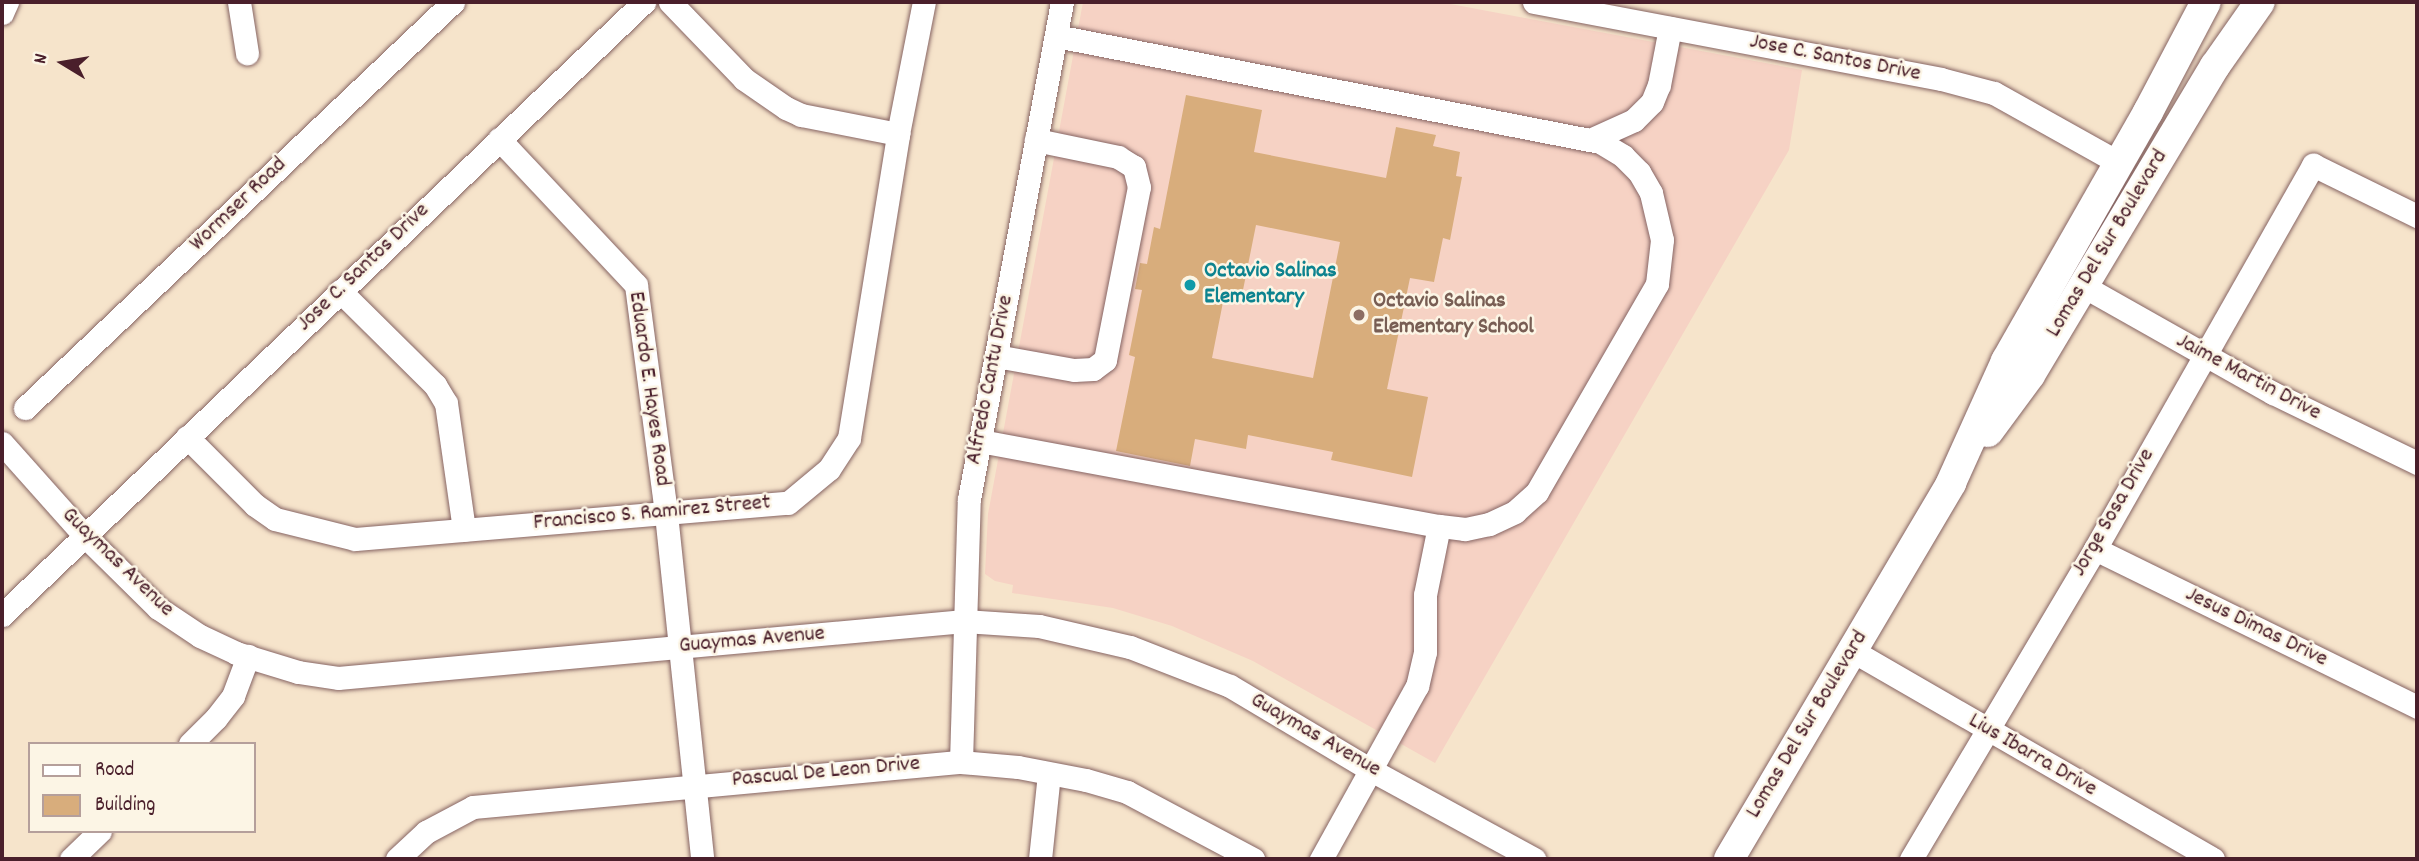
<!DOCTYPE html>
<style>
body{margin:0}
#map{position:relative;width:2419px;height:861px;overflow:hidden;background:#f6e4cb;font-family:Dekko,sans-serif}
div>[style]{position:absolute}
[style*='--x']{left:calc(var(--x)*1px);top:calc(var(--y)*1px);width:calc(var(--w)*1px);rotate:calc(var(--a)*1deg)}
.built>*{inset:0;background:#f6d2c4}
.building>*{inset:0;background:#d8ad7c}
.roads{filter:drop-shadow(0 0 2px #866463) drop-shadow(0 0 2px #866463)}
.minor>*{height:23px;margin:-11.5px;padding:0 11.5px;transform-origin:11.5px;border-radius:11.5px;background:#fff}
.major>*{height:30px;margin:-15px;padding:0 15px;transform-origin:15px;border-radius:15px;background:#fff}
.dots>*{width:19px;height:19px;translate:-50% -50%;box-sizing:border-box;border:4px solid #fcf5e5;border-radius:50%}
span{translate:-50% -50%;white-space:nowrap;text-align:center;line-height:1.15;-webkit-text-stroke:5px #fcf5e5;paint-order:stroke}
.street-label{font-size:23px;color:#4a1f2b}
.culture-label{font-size:23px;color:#0d838f;font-weight:700}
.left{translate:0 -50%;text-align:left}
.education-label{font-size:23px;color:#785e54;font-weight:700}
.frame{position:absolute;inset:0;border:4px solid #4a1f2b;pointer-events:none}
.legend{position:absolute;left:28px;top:742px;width:228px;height:91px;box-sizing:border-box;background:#fcf5e5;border:2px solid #b59f9b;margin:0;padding:9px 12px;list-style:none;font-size:21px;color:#4a1f2b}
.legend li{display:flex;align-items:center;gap:14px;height:35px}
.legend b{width:35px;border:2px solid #b59f9b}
.north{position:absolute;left:28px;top:28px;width:70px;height:70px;-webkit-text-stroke:5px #fcf5e5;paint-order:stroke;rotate:281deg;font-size:19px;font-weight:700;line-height:28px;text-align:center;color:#4a1f2b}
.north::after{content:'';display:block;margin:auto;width:24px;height:32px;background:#4a1f2b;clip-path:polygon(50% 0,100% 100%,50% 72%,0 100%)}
</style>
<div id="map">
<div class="built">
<i style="clip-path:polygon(1083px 2px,1440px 2px,1802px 70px,1789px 150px,1435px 763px,1253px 661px,1172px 626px,1113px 608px,1012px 593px,1013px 585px,995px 581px,985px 574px,988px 514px)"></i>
</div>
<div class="building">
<i style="clip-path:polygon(evenodd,1186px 95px,1262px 110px,1254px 152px,1386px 178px,1396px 127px,1436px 135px,1433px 146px,1460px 152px,1456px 176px,1462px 177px,1450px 240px,1443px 238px,1434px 282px,1410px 278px,1387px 389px,1428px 397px,1412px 477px,1331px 460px,1333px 452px,1248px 435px,1246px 449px,1195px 439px,1190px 466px,1116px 451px,1135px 357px,1129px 355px,1142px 290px,1135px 289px,1140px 263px,1147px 264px,1154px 227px,1160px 229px,1186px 95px,1256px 225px,1340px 242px,1313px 378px,1212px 358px,1225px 292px,1242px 295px,1256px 225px)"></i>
</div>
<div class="roads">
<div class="minor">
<i style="--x:239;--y:2;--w:52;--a:81.1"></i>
<i style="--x:670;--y:2;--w:107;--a:46.1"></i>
<i style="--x:744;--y:79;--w:51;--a:34.6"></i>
<i style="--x:786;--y:108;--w:17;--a:25"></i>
<i style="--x:801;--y:115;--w:99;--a:11.1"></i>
<i style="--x:1534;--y:2;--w:414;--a:10.7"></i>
<i style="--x:1941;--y:79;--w:55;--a:14.8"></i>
<i style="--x:1994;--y:93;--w:143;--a:29.2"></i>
<i style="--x:2;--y:13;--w:12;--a:-66"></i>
<i style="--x:1056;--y:36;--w:554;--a:11.03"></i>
<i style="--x:1600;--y:142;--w:27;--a:31"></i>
<i style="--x:1623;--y:156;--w:23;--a:45"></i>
<i style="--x:1639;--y:172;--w:24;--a:60"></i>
<i style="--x:1651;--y:193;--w:48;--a:76.8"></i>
<i style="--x:1662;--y:240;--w:44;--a:96.5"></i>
<i style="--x:1657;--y:284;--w:240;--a:120"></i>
<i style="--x:1537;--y:492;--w:30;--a:138"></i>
<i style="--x:1515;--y:512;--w:29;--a:155"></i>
<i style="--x:1489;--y:524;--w:25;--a:168"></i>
<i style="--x:1465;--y:529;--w:26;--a:-173"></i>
<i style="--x:1439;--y:526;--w:70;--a:101.5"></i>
<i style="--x:1425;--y:595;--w:57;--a:90"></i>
<i style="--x:1425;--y:652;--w:35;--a:103"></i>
<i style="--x:1417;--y:686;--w:198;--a:119"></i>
<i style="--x:499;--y:139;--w:200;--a:46.8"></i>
<i style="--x:636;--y:285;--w:231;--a:82.5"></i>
<i style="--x:666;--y:514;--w:347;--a:84"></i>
<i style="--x:1590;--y:140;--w:48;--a:-24.4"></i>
<i style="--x:1634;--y:120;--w:25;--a:-45"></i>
<i style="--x:1652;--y:102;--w:18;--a:-68"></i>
<i style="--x:1659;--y:85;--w:58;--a:-79.1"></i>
<i style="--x:2083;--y:286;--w:218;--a:29.4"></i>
<i style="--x:2273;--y:393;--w:160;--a:25.9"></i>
<i style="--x:340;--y:291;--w:134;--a:44.7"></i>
<i style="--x:435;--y:385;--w:21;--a:59"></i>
<i style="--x:446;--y:403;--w:128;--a:81.9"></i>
<i style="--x:996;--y:356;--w:79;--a:10.2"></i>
<i style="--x:1074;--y:370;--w:19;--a:-3"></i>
<i style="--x:1093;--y:369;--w:15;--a:-37"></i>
<i style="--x:1105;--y:360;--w:176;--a:-78.9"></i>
<i style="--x:1139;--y:187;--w:21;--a:-104"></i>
<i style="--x:1134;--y:167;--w:19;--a:-148"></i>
<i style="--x:1118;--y:157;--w:84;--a:-168.3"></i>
<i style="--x:25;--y:408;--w:590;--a:-43.49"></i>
<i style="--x:187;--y:437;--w:96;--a:45"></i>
<i style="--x:255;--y:505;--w:24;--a:35"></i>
<i style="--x:275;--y:519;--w:82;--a:14"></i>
<i style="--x:355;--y:539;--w:434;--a:-4.8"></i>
<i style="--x:788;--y:503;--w:53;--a:-39.7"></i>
<i style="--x:829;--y:469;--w:37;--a:-57"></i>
<i style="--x:849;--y:438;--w:308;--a:-80.8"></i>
<i style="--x:898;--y:134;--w:135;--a:-78.9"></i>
<i style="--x:980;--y:441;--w:467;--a:10.5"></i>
<i style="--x:2;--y:443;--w:123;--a:48.3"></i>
<i style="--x:84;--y:535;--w:104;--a:44.6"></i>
<i style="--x:158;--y:608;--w:50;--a:33.7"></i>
<i style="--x:200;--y:636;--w:40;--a:25"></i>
<i style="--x:236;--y:653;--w:65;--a:17"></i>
<i style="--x:298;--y:672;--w:40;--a:8.5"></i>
<i style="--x:338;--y:678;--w:629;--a:-5.2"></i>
<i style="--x:964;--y:621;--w:75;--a:3.8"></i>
<i style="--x:1039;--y:626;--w:93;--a:13"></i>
<i style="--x:1130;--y:647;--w:107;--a:21.3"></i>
<i style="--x:1230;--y:686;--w:164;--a:30.8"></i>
<i style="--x:1371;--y:770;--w:186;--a:28.6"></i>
<i style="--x:2095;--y:549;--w:359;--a:26.1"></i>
<i style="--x:2;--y:615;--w:888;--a:-43.68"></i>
<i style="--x:1851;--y:650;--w:418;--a:30"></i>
<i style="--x:190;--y:744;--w:37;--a:-45"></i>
<i style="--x:216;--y:718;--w:28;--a:-52"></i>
<i style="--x:233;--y:696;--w:43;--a:-69.4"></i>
<i style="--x:961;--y:762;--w:263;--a:-88.3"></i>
<i style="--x:969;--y:499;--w:506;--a:-79.4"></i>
<i style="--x:71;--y:859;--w:40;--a:-44"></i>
<i style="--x:397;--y:859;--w:40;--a:-43"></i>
<i style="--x:426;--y:832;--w:53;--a:-28"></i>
<i style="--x:473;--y:807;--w:490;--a:-5.3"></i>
<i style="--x:961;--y:762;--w:57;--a:5"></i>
<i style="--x:1018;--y:767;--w:69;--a:10.8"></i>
<i style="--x:1086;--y:780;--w:43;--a:16.3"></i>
<i style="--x:1127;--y:792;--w:143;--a:28"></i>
<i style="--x:1040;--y:859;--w:85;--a:-84"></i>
<i style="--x:1911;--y:859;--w:360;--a:-59.3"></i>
<i style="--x:2095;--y:549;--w:442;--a:-60.4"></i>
<i style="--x:2313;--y:165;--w:116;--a:26.1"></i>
</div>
<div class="major">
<i style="--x:1988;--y:432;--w:71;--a:-53.6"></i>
<i style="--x:2030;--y:375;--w:360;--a:-59.1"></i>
<i style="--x:2215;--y:66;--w:78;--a:-54.9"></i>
<i style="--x:1729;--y:859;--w:437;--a:-59.4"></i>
<i style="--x:1951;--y:483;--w:134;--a:-65.7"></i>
<i style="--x:2006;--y:361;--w:287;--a:-60.3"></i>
<i style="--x:2148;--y:112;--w:124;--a:-62.2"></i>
</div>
</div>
<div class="dots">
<i style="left:1190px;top:285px;background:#0f9aa8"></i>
<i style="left:1359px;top:315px;background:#8d6e63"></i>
</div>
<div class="street-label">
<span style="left:1835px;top:59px;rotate:11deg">Jose C. Santos Drive</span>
<span style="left:239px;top:205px;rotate:-44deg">Wormser Road</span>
<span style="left:2108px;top:244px;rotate:-59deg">Lomas Del Sur Boulevard</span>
<span style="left:364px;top:268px;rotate:-44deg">Jose C. Santos Drive</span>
<span style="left:2248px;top:378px;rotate:28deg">Jaime Martin Drive</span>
<span style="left:991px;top:380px;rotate:-79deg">Alfredo Cantu Drive</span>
<span style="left:648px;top:389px;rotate:82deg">Eduardo E. Hayes Road</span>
<span style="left:2114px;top:513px;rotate:-60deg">Jorge Sosa Drive</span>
<span style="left:652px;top:514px;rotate:-5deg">Francisco S. Ramirez Street</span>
<span style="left:117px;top:563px;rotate:44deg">Guaymas Avenue</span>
<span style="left:2256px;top:628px;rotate:26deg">Jesus Dimas Drive</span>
<span style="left:752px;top:641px;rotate:-5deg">Guaymas Avenue</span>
<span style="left:1808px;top:725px;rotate:-59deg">Lomas Del Sur Boulevard</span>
<span style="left:1315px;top:736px;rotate:30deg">Guaymas Avenue</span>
<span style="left:2032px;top:756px;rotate:30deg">Lius Ibarra Drive</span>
<span style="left:826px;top:773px;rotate:-5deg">Pascual De Leon Drive</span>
</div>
<div class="culture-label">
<span class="left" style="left:1204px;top:285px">Octavio Salinas<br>Elementary</span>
</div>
<div class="education-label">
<span class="left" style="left:1373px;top:315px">Octavio Salinas<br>Elementary School</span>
</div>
<div class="frame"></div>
<ul class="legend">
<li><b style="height:9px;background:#fff"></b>Road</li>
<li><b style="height:19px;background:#d8ad7c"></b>Building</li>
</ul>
<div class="north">N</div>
</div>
